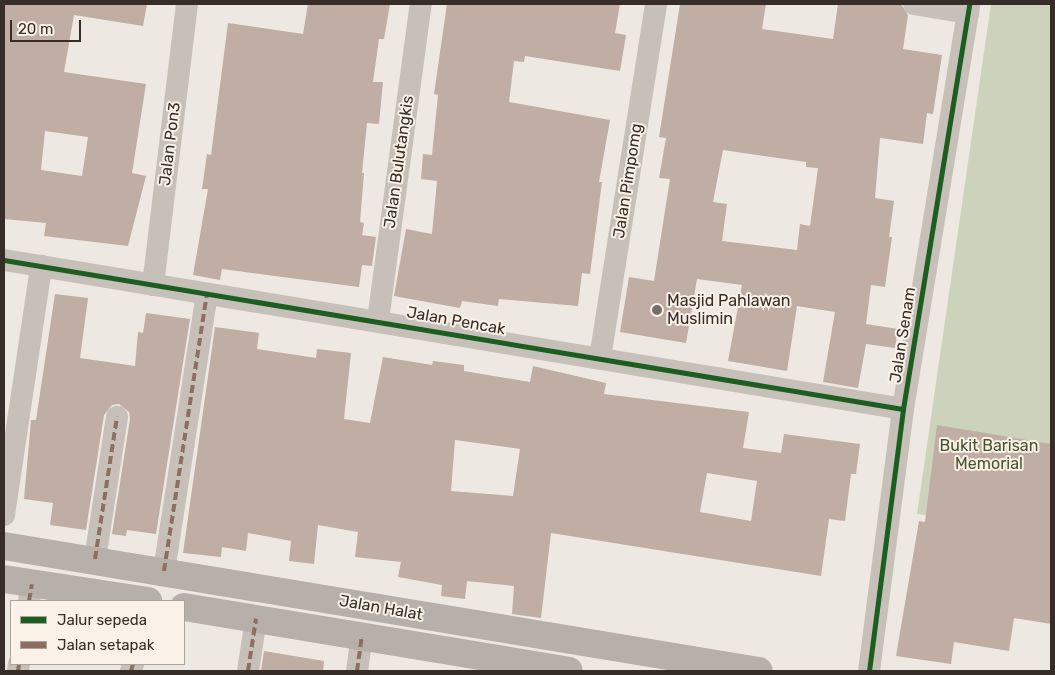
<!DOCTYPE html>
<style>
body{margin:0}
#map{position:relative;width:1055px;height:675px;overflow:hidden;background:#ede8e1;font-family:Rubik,sans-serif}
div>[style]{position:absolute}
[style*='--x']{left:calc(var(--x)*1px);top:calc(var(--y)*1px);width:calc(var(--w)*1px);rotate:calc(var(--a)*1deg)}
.green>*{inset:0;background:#cdd3ba}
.building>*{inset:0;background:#c0ada3}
.street>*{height:22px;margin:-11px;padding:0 11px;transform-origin:11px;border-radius:11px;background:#c6c0b9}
.secondary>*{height:28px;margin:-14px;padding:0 14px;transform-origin:14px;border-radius:14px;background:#b7b0aa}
.quiet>*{height:4px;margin-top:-2px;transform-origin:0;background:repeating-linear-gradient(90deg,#8d6e63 0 8px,transparent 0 12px)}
.cycleway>*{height:5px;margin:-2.5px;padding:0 2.5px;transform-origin:2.5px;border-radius:2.5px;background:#1b5e20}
.dots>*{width:14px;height:14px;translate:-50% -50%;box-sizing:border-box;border:2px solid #faf2e8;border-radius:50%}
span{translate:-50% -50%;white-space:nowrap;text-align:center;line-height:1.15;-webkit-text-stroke:4px #faf2e8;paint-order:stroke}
.street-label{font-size:16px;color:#372d28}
.poi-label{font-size:16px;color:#372d28}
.left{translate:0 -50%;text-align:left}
.park-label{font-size:16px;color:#44552c}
.frame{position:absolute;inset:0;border:5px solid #372d28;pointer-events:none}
.legend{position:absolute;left:10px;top:600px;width:175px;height:65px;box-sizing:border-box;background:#faf2e8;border:1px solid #aca39b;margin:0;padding:6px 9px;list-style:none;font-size:15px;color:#372d28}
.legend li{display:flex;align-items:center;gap:10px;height:25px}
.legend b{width:25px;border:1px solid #aca39b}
.scale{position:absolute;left:10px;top:20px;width:71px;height:22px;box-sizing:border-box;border:2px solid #372d28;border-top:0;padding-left:6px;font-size:15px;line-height:18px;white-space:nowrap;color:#372d28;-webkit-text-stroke:4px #faf2e8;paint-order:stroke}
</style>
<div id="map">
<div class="green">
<i style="clip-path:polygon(991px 4px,1051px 4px,1051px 533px,917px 514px)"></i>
</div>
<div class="building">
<i style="clip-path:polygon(evenodd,4px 4px,147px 4px,143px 26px,74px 15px,75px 9px,64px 72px,146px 84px,132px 173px,146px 176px,128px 246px,44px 236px,46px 223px,4px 219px,4px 4px,45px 131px,88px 137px,82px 176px,41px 170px,45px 131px)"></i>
<i style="clip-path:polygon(308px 4px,390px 4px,384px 39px,379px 39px,373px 82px,383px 82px,379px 124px,367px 123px,362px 173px,364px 173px,360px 222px,364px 223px,362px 235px,376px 237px,372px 266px,362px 265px,359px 287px,222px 269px,220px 280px,193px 275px,208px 189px,202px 189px,207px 154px,211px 155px,228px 23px,303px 34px)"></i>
<i style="clip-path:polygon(447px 4px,620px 4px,615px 33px,626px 35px,620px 71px,525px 56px,524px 62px,514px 61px,509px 102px,610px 120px,599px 182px,602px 182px,590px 274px,582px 273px,578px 306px,499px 299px,498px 306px,462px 301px,460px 308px,394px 296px,406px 229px,432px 234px,437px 181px,421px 179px,423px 154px,432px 155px,438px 95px,434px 94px)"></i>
<i style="clip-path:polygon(evenodd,680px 4px,766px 4px,762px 29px,833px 39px,838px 4px,901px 4px,908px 15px,903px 49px,942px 55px,933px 114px,927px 113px,923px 144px,880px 138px,875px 198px,894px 201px,889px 237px,892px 237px,885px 287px,871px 285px,866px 324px,898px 329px,895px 348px,866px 344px,858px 388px,823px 382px,835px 312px,797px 306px,787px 371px,728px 361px,742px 285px,697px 279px,686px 343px,620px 332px,629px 277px,654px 281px,670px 179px,659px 178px,666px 138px,659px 137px,680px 4px,723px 150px,806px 162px,806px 167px,818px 168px,810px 226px,800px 224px,797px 250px,722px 241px,727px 204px,713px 202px,723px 150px)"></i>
<i style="clip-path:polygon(55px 294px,88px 298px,80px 358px,135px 366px,138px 332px,143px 333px,146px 313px,190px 319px,156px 534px,127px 530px,126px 536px,112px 534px,130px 419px,129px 412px,119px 404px,112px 405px,104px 415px,86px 530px,50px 525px,53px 503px,24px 499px,31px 420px,36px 420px)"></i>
<i style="clip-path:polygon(evenodd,215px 327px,259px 333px,257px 349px,316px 358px,317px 349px,351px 353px,344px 419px,370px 423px,383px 357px,432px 365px,433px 361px,464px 365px,464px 371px,530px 382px,533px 366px,606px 383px,604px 394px,749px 412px,743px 448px,781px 453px,784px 434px,860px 444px,856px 474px,851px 474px,845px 521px,829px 519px,821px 576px,551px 533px,541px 618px,512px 614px,514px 586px,467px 581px,465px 599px,441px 596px,442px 585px,398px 577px,401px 562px,355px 557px,358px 532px,318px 525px,314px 564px,289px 561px,291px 541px,248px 533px,246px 551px,222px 547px,221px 557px,183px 553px,215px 327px,455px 440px,520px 449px,513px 496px,451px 491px,455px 440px,215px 327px,707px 473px,757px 481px,751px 521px,700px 512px,707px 473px)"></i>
<i style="clip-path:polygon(937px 425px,1051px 444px,1051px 624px,1014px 618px,1009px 651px,954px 642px,951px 664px,896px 656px,919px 521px,925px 522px)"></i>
<i style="clip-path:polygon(264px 651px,324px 661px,323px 671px,261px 671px)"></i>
</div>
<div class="street">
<i style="--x:914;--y:4;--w:55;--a:9.5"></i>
<i style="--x:4;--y:260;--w:911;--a:9.41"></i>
<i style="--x:153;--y:285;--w:283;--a:-83.1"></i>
<i style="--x:378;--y:320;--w:319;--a:-82.3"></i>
<i style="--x:600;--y:358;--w:358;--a:-81"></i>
<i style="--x:4;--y:515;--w:252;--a:-81.5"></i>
<i style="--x:95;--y:559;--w:144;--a:-81.2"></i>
<i style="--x:164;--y:571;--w:280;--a:-81.2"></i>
<i style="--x:29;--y:601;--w:17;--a:-80"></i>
<i style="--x:18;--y:671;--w:7;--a:-82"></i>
<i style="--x:131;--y:671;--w:7;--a:-74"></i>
<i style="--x:248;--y:671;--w:53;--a:-81.3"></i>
<i style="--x:357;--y:671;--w:35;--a:-82"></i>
<i style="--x:869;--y:671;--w:264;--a:-82.6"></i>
<i style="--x:903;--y:409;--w:410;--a:-80.7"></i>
</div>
<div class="secondary">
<i style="--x:4;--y:546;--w:765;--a:9.4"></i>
<i style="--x:4;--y:579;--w:146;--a:8.7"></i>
<i style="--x:184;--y:607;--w:390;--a:9.4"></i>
</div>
<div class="quiet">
<i style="--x:95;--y:559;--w:144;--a:-81.2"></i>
<i style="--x:164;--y:571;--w:280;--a:-81.2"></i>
<i style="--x:29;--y:601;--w:17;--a:-80"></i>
<i style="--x:144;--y:601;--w:1;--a:-90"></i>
<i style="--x:18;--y:671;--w:7;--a:-82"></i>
<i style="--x:131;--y:671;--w:7;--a:-74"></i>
<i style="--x:248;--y:671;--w:53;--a:-81.3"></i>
<i style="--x:357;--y:671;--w:35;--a:-82"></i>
</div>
<div class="cycleway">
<i style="--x:4;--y:260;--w:911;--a:9.41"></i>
<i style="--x:869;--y:671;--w:264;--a:-82.6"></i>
<i style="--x:903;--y:409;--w:410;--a:-80.7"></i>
</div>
<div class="dots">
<i style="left:657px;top:310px;background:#776e69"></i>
</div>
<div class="street-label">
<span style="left:170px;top:144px;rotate:-83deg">Jalan Pon3</span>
<span style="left:399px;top:162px;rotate:-82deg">Jalan Bulutangkis</span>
<span style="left:628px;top:181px;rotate:-81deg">Jalan Pimpomg</span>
<span style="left:456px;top:321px;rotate:10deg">Jalan Pencak</span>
<span style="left:903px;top:335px;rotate:-81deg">Jalan Senam</span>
<span style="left:381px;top:608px;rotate:10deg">Jalan Halat</span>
</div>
<div class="poi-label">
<span class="left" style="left:667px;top:310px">Masjid Pahlawan<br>Muslimin</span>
</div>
<div class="park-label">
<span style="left:989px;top:455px">Bukit Barisan<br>Memorial</span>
</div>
<div class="frame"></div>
<ul class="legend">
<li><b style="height:6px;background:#1b5e20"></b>Jalur sepeda</li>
<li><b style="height:6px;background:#8d6e63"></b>Jalan setapak</li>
</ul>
<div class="scale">20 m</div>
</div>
